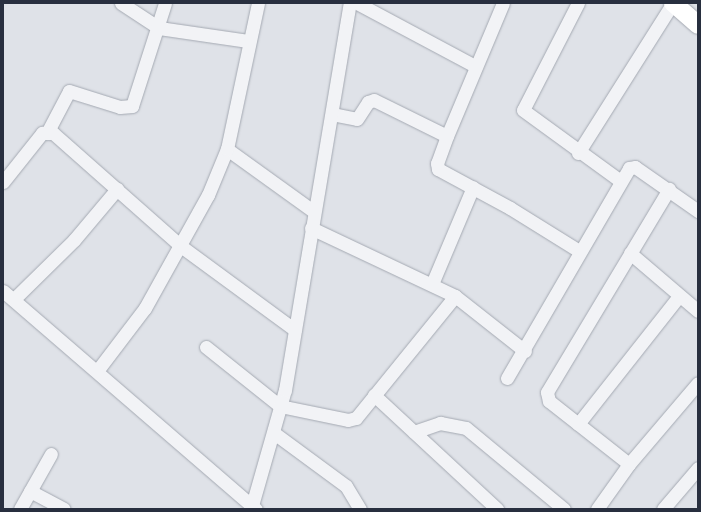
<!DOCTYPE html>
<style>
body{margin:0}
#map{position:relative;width:701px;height:512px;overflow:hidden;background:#dfe2e8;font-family:"Sofia Sans Condensed",sans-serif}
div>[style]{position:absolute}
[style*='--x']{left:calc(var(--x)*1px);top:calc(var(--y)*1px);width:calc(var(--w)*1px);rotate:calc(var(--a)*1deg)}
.roads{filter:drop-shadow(0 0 1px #a4a9b2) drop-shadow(0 0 1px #a4a9b2)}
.street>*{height:13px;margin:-6.5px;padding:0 6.5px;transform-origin:6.5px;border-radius:6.5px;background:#f2f3f6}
.secondary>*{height:18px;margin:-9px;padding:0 9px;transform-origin:9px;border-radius:9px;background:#fff}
span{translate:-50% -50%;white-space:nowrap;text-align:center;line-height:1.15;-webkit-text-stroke:4px #eef1f6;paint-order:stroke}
.frame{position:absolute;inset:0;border:4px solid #282f3f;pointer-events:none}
</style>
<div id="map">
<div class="roads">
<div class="street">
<i style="--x:121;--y:3;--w:45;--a:33.3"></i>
<i style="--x:159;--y:28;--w:90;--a:8.3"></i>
<i style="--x:357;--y:3;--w:134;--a:28.1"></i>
<i style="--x:503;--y:3;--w:144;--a:112.8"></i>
<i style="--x:447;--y:136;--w:29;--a:110"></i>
<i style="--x:437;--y:163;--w:6;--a:81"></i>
<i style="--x:438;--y:169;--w:82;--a:28.4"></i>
<i style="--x:510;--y:208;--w:81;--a:31.9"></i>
<i style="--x:578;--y:3;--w:120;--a:117.2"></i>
<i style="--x:523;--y:110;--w:119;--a:36.1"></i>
<i style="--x:332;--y:114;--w:25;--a:11"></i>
<i style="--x:357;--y:119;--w:20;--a:-57"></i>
<i style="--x:368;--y:102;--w:6;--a:-18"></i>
<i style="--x:374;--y:100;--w:81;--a:26.3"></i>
<i style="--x:48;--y:131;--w:45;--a:-62.3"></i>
<i style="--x:69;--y:91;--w:53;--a:17.4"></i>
<i style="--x:120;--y:107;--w:12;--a:-5"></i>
<i style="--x:132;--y:106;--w:108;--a:-72.2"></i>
<i style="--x:227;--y:149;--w:106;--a:35.8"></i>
<i style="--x:578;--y:153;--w:178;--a:-57.7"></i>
<i style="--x:3;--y:182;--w:63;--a:-51.5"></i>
<i style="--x:42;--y:133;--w:11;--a:0"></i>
<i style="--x:53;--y:133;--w:172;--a:41.5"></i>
<i style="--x:182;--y:247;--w:140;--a:36.3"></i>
<i style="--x:311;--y:228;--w:159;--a:25.3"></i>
<i style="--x:455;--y:296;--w:89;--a:38.2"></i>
<i style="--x:630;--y:253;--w:89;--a:40.5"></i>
<i style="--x:432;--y:284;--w:105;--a:-67.1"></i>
<i style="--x:3;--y:291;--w:334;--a:40.8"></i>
<i style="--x:14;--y:299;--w:84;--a:-44.5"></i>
<i style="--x:74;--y:240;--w:67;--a:-49.9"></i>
<i style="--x:206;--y:347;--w:95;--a:38.6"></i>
<i style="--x:280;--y:406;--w:69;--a:11.6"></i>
<i style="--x:348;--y:420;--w:8;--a:-14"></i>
<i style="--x:356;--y:418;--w:157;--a:-50.9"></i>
<i style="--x:97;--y:371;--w:79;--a:-52.7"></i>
<i style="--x:145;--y:308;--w:129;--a:-60.9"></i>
<i style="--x:208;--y:195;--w:50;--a:-67.6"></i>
<i style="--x:227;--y:149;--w:149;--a:-78"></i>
<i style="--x:507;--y:378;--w:243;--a:-59.8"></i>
<i style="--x:629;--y:168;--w:6;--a:-9"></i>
<i style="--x:635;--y:167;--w:77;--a:34.9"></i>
<i style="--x:374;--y:395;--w:168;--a:42.8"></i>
<i style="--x:578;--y:424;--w:163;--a:-51.7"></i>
<i style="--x:414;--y:432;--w:28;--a:-19"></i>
<i style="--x:440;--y:423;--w:26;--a:11"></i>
<i style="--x:466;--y:428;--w:127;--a:39.6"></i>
<i style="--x:274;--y:433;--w:89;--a:36.4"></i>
<i style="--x:346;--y:486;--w:27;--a:59"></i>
<i style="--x:629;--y:464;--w:102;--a:-141.8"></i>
<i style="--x:549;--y:401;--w:9;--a:-103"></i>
<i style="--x:547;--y:392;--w:237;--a:-59"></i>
<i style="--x:30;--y:491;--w:38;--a:28"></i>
<i style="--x:20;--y:509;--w:63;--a:-60.6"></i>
<i style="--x:251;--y:509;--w:124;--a:-74.1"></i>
<i style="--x:285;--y:390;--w:392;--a:-80.5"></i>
<i style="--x:597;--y:509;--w:55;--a:-54.6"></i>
<i style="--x:629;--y:464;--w:106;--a:-49.6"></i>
<i style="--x:663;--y:509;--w:54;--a:-49.5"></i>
</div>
<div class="secondary">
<i style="--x:673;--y:3;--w:33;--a:41"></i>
</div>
</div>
<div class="frame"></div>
</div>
